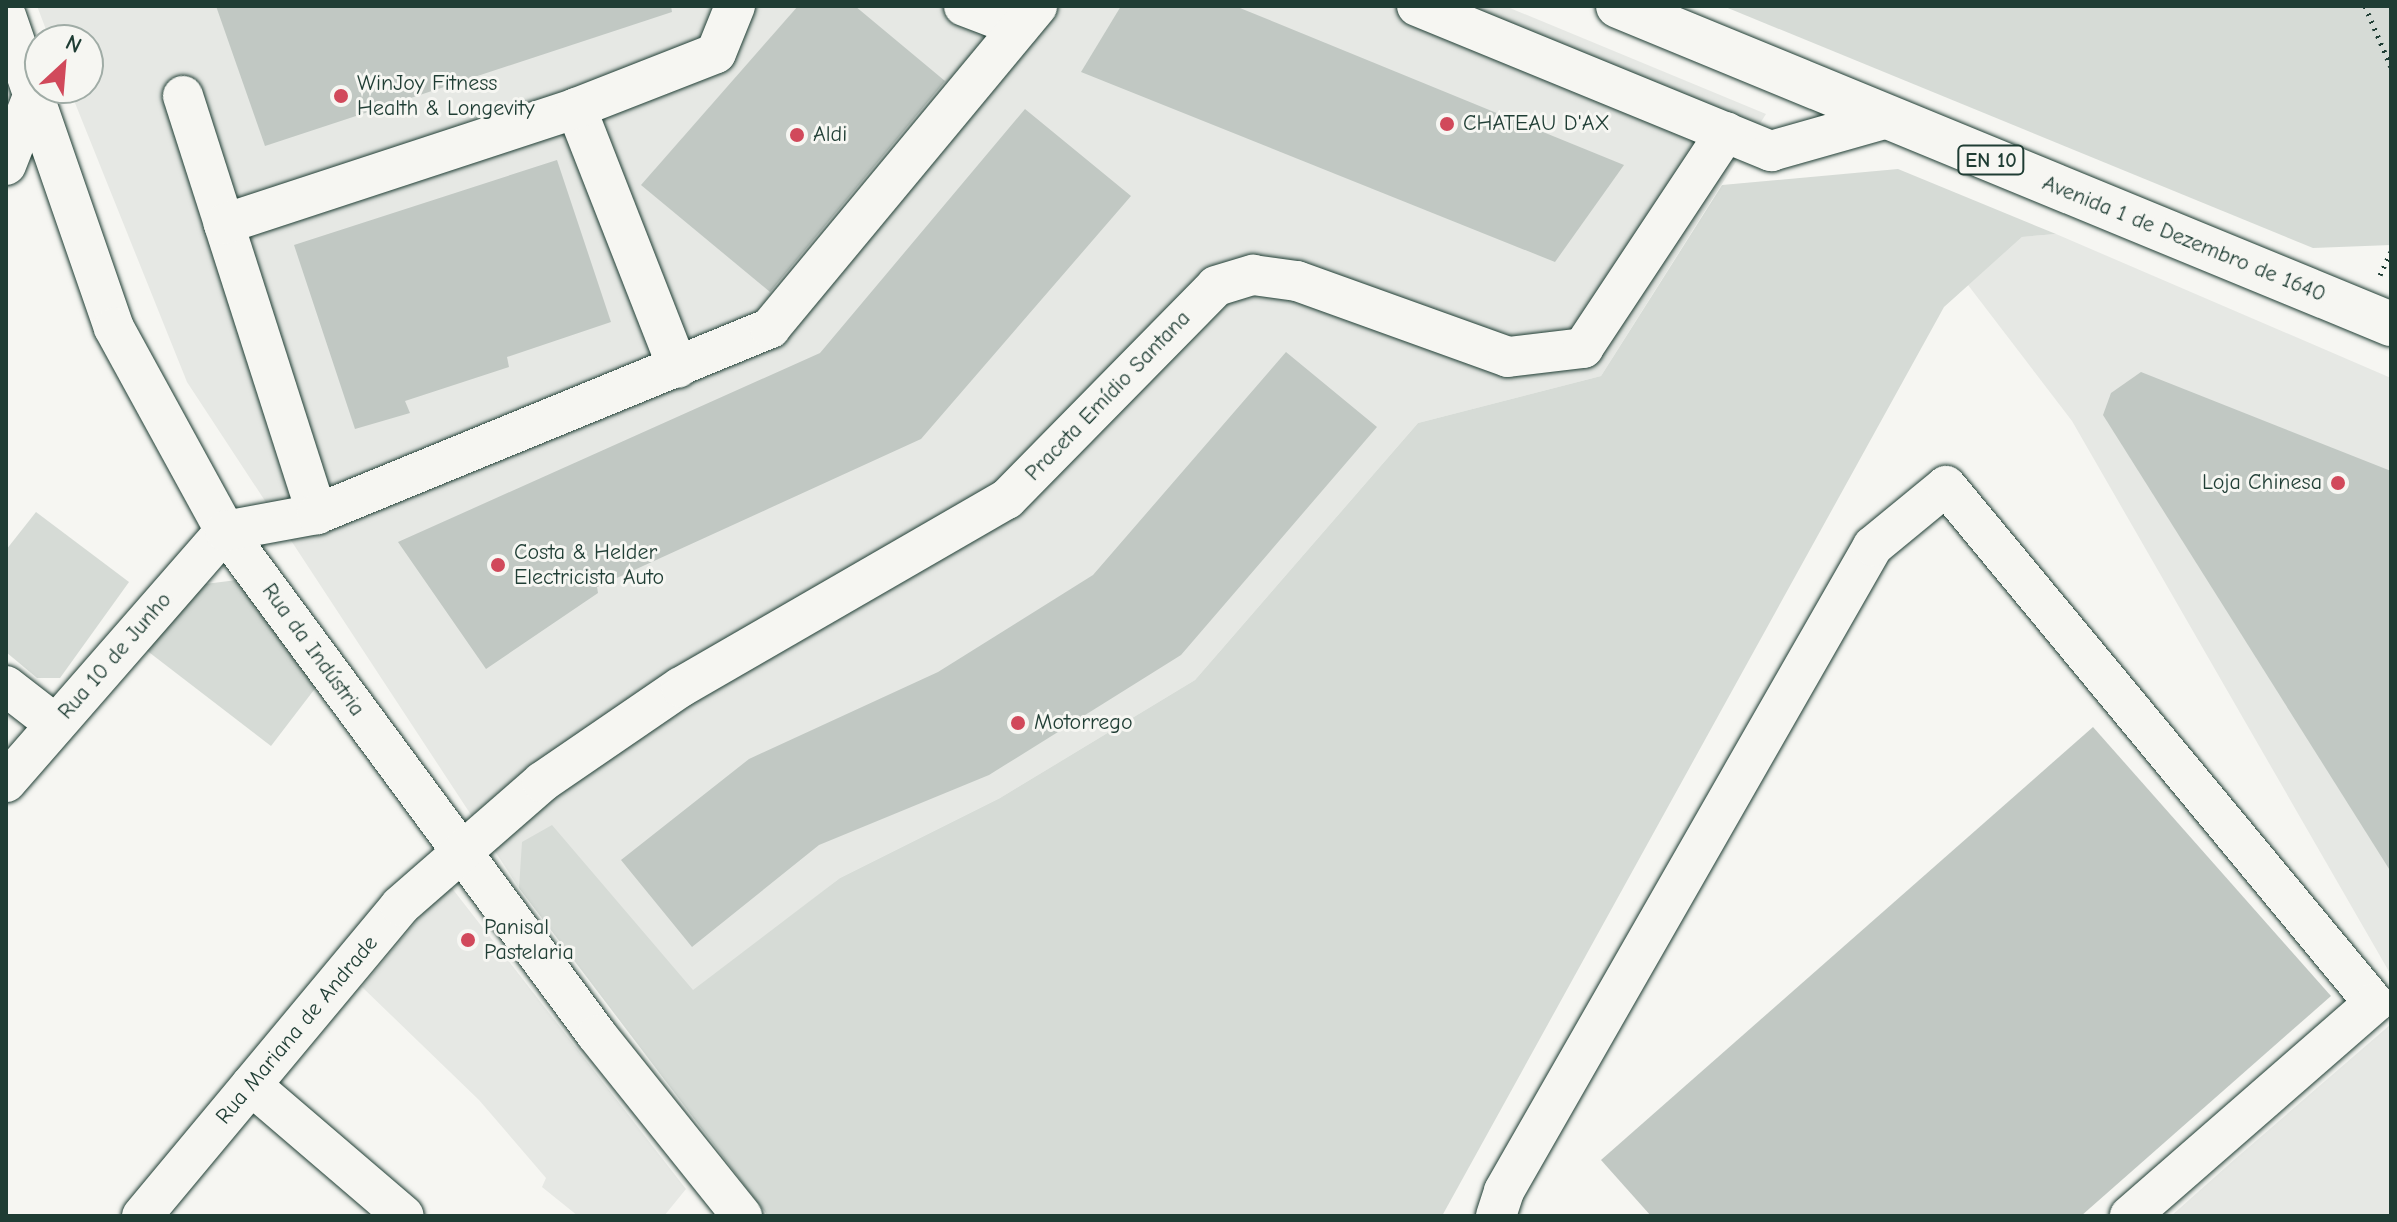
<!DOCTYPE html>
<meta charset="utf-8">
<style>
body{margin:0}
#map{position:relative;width:2397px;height:1222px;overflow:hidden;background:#f6f6f2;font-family:"Comic Neue",sans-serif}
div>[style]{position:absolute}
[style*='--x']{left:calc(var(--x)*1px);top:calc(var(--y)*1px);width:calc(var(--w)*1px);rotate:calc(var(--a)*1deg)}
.built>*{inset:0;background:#e6e8e4}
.green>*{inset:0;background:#d6dbd6}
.building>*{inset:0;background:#c1c8c3}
.path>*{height:5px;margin-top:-2.5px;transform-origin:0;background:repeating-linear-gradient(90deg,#1f3d34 0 2px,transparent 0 8px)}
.roads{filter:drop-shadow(0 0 2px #1f3d34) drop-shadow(0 0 2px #1f3d34)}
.minor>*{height:40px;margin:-20px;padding:0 20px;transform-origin:20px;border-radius:20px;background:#f6f6f2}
.major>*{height:44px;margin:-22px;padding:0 22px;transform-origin:22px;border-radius:22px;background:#f6f6f2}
.dots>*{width:22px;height:22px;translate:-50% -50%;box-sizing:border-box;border:4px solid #f6f6f2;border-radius:50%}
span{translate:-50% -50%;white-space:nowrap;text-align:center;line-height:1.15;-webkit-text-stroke:6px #f6f6f2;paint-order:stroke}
.shield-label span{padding:2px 6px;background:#f6f6f2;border:2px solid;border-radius:6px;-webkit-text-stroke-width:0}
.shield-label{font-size:20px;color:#1f3d34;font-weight:700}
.poi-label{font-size:22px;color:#1f3d34}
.left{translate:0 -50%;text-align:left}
.right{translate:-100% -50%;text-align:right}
.street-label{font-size:22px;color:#1f3d34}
.frame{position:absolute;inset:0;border:8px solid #1f3d34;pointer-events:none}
.north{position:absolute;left:24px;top:24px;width:80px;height:80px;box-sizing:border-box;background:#f6f6f2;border:2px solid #a0aca6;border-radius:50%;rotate:26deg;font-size:22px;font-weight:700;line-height:32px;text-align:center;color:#1f3d34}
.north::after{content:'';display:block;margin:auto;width:28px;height:36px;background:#d1495b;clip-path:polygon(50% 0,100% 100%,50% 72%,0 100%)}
</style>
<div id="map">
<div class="built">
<i style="clip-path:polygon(37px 6px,1505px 6px,1766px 114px,1601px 376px,1418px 423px,1195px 680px,1000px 798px,840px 878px,635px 1038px,519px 888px,187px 382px,69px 88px,88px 88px,88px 40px,50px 40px)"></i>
<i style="clip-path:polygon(2056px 234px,2391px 378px,2391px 975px,2072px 421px,1968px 285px,2022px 237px)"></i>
<i style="clip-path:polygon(448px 883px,686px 1189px,664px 1216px,578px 1216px,542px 1187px,546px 1178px,479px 1100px,362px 987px)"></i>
<i style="clip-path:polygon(2391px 1024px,2391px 1216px,2171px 1216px,2235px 1159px)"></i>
</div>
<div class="green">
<i style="clip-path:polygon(1723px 6px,2391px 6px,2391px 245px,2313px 248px)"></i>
<i style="clip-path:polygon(1898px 169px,2056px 234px,2022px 237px,1944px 307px,1442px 1216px,768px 1216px,519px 888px,522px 842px,552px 825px,693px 990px,840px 878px,1000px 798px,1195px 680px,1418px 423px,1601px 376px,1722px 185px)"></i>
<i style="clip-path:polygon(36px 512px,129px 582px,60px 678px,37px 678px,6px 652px,6px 550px)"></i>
<i style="clip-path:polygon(237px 580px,320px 682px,271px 746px,137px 643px,189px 586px)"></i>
</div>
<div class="building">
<i style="clip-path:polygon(216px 6px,671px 6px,672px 12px,265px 146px)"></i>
<i style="clip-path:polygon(798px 6px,855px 6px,945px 81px,770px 292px,641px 185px)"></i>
<i style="clip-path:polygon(1121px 6px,1235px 6px,1624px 165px,1555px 262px,1081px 72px)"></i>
<i style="clip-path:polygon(1025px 109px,1131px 196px,921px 439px,597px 587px,598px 593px,486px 669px,398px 542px,820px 353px)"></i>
<i style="clip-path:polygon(557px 160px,611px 322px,507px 357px,509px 367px,405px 401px,410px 413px,355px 429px,294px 245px)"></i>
<i style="clip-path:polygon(1286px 352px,1377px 427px,1181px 655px,989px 775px,819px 845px,692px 947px,621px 860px,749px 759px,938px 672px,1093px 575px)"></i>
<i style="clip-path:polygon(2141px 372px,2391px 471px,2391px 872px,2103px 415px,2111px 393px)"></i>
<i style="clip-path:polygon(2093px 727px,2331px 996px,2081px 1216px,1651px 1216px,1601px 1160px)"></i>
</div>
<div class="path">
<i style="--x:2365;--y:6;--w:66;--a:66.9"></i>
<i style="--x:2380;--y:275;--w:26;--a:-65"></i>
</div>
<div class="roads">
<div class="minor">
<i style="--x:964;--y:6;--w:59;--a:20.9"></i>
<i style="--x:1417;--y:6;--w:383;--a:22.3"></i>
<i style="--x:1771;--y:151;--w:122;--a:-15.8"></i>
<i style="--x:6;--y:16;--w:330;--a:70.9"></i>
<i style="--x:114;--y:328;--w:231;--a:61.3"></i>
<i style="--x:225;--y:531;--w:626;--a:53.57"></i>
<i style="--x:597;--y:1035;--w:232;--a:51.3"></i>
<i style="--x:183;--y:96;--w:134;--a:72.2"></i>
<i style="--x:576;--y:108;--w:279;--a:68.6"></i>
<i style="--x:6;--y:165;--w:74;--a:-68.6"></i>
<i style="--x:317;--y:514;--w:305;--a:-107.8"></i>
<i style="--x:224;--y:224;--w:371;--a:-18.2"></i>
<i style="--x:576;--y:108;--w:150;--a:-21.4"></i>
<i style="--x:716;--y:53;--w:51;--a:-68"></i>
<i style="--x:6;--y:686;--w:62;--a:37.8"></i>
<i style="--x:6;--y:782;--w:333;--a:-48.9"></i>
<i style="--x:225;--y:531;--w:94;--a:-10.5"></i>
<i style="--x:317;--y:514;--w:490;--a:-22.3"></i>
<i style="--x:770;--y:328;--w:418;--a:-50.3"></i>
<i style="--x:251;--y:1085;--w:201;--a:40.6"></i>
<i style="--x:142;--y:1216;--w:403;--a:-50.2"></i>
<i style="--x:400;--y:906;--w:189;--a:-41.1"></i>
<i style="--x:542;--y:782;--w:168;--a:-34.4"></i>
<i style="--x:681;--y:687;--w:376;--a:-30"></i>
<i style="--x:1007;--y:499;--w:298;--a:-45.5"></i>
<i style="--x:1216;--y:286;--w:39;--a:-17"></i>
<i style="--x:1253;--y:275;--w:44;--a:7.8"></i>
<i style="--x:1297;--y:281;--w:224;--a:19.8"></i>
<i style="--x:1508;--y:357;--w:76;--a:-6.8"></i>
<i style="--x:1583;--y:348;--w:259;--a:-56.5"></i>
<i style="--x:1496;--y:1216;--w:26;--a:-72"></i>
<i style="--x:1504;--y:1191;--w:743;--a:-60.23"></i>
<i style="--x:1873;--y:546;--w:94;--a:-39.4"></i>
<i style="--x:1946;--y:486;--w:671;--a:50.38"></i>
<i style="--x:2374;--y:1003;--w:324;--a:138.9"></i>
</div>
<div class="major">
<i style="--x:1618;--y:6;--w:836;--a:22.36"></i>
</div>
</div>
<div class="dots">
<i style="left:341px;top:96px;background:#d1495b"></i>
<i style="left:1447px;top:124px;background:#d1495b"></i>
<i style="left:797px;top:135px;background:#d1495b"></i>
<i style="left:2338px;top:483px;background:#d1495b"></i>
<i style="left:498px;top:565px;background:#d1495b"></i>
<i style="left:1018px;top:723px;background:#d1495b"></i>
<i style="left:468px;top:940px;background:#d1495b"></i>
</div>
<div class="shield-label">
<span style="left:1991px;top:160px">EN 10</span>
</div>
<div class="poi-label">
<span class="left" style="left:357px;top:96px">WinJoy Fitness<br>Health &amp; Longevity</span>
<span class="left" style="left:1463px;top:124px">CHATEAU D'AX</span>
<span class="left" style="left:813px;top:135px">Aldi</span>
<span class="right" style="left:2322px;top:483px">Loja Chinesa</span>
<span class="left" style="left:514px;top:565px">Costa &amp; Helder<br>Electricista Auto</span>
<span class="left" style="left:1034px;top:723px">Motorrego</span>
<span class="left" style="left:484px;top:940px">Panisal<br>Pastelaria</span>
</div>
<div class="street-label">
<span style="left:2184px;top:239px;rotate:22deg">Avenida 1 de Dezembro de 1640</span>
<span style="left:1108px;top:396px;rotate:-46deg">Praceta Emídio Santana</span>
<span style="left:313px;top:650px;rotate:54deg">Rua da Indústria</span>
<span style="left:115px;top:656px;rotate:-49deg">Rua 10 de Junho</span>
<span style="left:297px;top:1030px;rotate:-50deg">Rua Mariana de Andrade</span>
</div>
<div class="frame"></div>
<div class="north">N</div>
</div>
